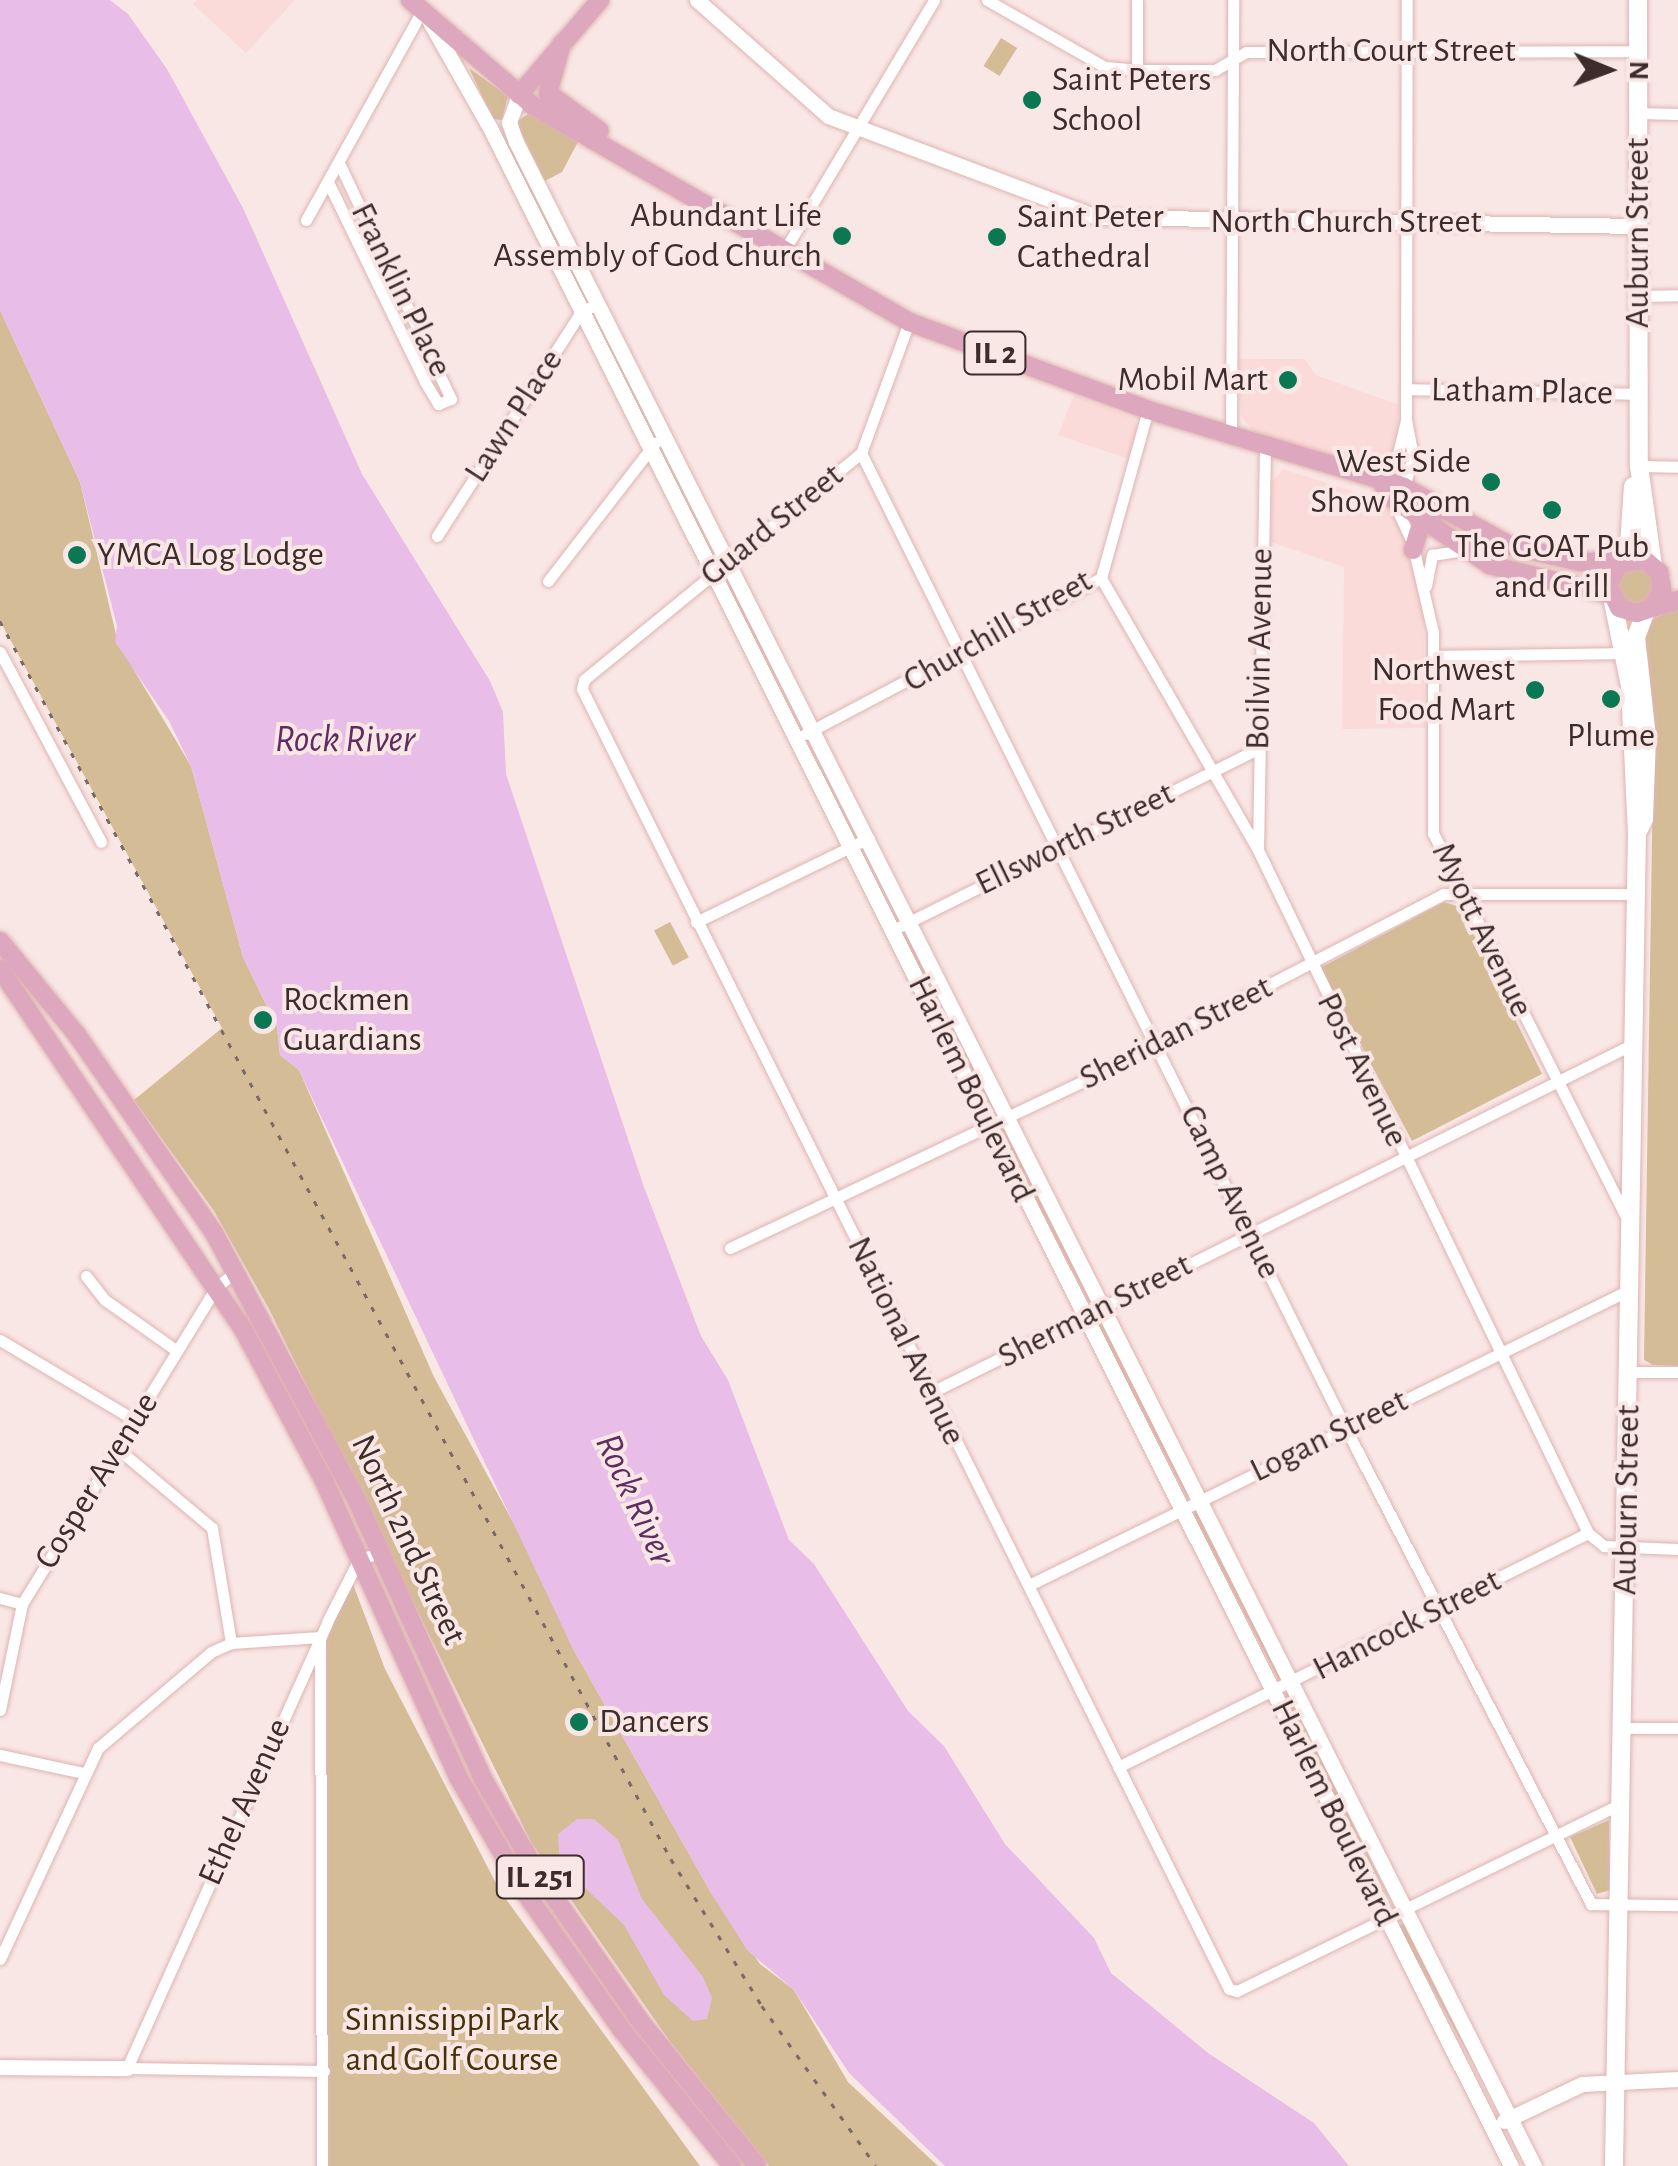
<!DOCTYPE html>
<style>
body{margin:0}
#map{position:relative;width:1678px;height:2166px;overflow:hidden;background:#f9e7e6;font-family:"Alegreya Sans",sans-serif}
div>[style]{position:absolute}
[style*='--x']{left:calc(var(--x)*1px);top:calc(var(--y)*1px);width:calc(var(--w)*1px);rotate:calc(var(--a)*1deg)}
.built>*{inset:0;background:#fbdbd9}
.green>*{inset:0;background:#d4bc97;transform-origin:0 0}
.round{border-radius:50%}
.water>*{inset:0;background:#e8bee8}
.roads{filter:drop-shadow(0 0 2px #deb4b1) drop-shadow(0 0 2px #deb4b1)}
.minor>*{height:11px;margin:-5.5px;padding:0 5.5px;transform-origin:5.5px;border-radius:5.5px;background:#fff}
.tertiary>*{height:15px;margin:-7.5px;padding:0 7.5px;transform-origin:7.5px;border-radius:7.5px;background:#fff}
.secondary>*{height:18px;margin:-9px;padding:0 9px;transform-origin:9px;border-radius:9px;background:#fff}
.primary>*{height:18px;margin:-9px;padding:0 9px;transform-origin:9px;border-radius:9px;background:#dda7be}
.rail>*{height:2.5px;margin-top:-1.25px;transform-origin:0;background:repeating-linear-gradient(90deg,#7a6968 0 5px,transparent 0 15px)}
.dots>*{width:28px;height:28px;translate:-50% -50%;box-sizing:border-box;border:5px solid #f9e7e6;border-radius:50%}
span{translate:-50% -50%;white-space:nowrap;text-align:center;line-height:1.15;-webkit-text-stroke:8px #f9e7e6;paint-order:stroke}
.shield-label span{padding:2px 8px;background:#f9e7e6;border:2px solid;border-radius:8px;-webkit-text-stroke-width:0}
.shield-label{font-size:32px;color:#3d2c2b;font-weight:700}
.street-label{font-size:35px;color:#3d2c2b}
.poi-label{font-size:35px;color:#3d2c2b}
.left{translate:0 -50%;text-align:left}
.right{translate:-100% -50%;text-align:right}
.park-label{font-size:35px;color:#453007}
.water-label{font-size:38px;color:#5f2d61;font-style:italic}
.north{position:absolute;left:1558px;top:20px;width:100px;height:100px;-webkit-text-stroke:8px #f9e7e6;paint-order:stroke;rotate:91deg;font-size:28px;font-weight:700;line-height:40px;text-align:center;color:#3d2c2b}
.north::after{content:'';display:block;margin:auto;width:35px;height:45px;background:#3d2c2b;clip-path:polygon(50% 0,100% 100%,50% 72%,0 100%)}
</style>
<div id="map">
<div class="built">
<i style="clip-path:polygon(197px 0,295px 0,246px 53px,193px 4px)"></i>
<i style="clip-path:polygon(1237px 359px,1305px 359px,1316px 375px,1399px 405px,1395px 451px,1386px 461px,1361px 465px,1254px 431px,1242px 418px)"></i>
<i style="clip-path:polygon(1074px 395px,1133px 418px,1138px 428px,1129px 459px,1058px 435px)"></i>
<i style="clip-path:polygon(1283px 469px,1383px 501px,1399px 515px,1423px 602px,1425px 728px,1342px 729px,1344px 567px,1271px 542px,1272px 482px)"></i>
</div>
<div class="green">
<i style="left:1001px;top:38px;width:19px;height:33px;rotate:32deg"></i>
<i style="clip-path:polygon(469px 68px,508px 96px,502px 120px,493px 119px)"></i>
<i style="clip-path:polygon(531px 112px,579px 140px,562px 172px,545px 181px,516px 122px)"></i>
<i style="clip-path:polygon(0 310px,80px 482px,118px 643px,191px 766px,243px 957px,277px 1027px,280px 1055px,299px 1070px,434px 1377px,550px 1590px,572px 1647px,710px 1891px,760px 1964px,794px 1990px,848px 2082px,938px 2166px,769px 2166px,671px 2043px,532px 1844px,269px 1309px,214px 1211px,134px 1100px,222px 1028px,0 621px)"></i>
<i class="round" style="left:1616px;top:567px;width:38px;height:38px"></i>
<i style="clip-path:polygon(728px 574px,801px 725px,724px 577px)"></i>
<i style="clip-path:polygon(1678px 607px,1678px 1366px,1653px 1365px,1644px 1360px,1653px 774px,1643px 635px,1653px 619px)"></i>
<i style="clip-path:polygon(1444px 902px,1460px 907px,1542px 1074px,1412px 1141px,1320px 968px)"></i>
<i style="left:670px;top:922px;width:40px;height:18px;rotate:62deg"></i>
<i style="clip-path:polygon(908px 933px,996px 1109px,994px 1111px,904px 938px)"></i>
<i style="clip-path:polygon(1004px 1126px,1092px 1302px,1090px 1304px,999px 1128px)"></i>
<i style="clip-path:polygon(1101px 1319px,1189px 1495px,1187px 1497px,1097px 1324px)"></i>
<i style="clip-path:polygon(1197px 1511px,1281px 1678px,1279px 1680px,1193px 1514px)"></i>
<i style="clip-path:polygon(353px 1584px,385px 1669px,500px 1891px,700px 2166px,322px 2166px,320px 1637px)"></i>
<i style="clip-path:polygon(1286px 1693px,1289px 1694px,1393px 1906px,1284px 1699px)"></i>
<i style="clip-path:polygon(1609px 1820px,1610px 1890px,1597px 1894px,1570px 1837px)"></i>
<i style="clip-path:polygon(1405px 1924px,1497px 2107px,1398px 1925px)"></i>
</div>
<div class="water">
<i style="clip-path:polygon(0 0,110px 0,128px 14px,167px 69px,243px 208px,362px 474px,490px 681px,503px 712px,506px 774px,644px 1187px,701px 1336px,728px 1380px,789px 1540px,814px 1564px,908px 1711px,944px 1746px,1005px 1844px,1094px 1938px,1111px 1973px,1208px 2053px,1314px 2123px,1349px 2166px,945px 2166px,849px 2073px,794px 1990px,747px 1950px,710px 1891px,572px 1647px,299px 1070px,280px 1055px,277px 1027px,243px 957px,191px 766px,169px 721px,115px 642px,117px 626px,80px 482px,0 310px)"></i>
<i style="clip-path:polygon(577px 1819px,594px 1819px,618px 1840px,642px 1899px,703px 1977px,712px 1998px,707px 2019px,693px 2021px,664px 1995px,624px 1925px,560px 1864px,558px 1834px)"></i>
</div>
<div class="roads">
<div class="minor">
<i style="--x:987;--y:0;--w:136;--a:29.6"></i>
<i style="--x:1105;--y:67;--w:32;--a:5"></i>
<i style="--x:1137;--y:70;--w:78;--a:0"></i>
<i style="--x:1215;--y:70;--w:36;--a:-30"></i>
<i style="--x:1246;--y:52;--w:392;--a:-0.1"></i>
<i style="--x:1137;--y:0;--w:70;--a:90"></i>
<i style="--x:1638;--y:113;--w:40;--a:1.4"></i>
<i style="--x:328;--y:182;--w:222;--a:64.1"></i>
<i style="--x:425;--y:382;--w:26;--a:59"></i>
<i style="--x:438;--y:404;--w:14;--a:-21"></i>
<i style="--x:451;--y:399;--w:261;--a:-115.4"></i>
<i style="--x:306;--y:220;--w:239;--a:-61"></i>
<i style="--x:784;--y:251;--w:292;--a:-59.1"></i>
<i style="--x:1639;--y:296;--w:39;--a:-1"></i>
<i style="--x:909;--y:322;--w:140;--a:110.1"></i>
<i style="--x:861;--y:453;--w:358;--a:140.7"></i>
<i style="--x:584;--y:680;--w:9;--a:103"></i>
<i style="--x:582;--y:689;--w:1452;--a:63.54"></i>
<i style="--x:1229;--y:1989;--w:8;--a:14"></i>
<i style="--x:1237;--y:1991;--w:427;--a:-26"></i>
<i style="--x:1406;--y:389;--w:233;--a:1.2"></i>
<i style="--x:1231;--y:437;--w:437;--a:-89.7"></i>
<i style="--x:861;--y:453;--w:1088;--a:63.58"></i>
<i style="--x:1345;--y:1427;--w:537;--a:62.72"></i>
<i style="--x:1591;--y:1904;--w:87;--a:0.7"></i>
<i style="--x:1639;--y:466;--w:39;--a:1"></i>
<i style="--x:1371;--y:473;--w:27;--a:-24"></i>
<i style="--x:1396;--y:462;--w:43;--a:-76.6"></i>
<i style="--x:1406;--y:420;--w:420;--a:-89.9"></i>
<i style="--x:1404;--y:487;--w:32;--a:-74"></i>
<i style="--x:1413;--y:456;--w:37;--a:-101"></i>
<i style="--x:1395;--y:505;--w:41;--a:65.3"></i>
<i style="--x:1412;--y:542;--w:92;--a:76.9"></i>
<i style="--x:1433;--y:632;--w:201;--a:90"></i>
<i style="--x:1433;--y:833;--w:431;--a:63.3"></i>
<i style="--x:437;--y:536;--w:266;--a:-57.3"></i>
<i style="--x:581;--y:312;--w:18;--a:-27"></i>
<i style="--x:1101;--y:578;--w:314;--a:60"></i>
<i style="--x:1258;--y:850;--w:759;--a:64.21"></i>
<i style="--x:1588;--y:1533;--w:21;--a:39"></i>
<i style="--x:1604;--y:1546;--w:74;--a:2.3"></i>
<i style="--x:548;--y:581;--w:175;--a:-52.2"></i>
<i style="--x:1426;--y:586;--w:32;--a:-79"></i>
<i style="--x:1432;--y:555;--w:32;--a:-9"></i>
<i style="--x:0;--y:652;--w:215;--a:62"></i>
<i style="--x:1433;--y:656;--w:191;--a:-0.9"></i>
<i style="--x:805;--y:734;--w:335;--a:-27.8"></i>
<i style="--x:1101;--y:578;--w:174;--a:-74.4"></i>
<i style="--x:1258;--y:849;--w:401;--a:-89"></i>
<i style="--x:696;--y:922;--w:192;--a:-25.9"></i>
<i style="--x:901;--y:926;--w:398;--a:-26.4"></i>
<i style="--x:730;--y:1248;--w:388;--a:-25.3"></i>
<i style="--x:1081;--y:1082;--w:408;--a:-27.4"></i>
<i style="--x:1443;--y:894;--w:193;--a:0"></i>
<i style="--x:86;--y:1276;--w:31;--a:52"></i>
<i style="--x:105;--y:1300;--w:88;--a:35.3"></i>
<i style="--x:0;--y:1340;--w:157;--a:30.7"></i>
<i style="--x:1629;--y:1372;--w:49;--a:0"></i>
<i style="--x:932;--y:1392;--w:783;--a:-26.4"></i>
<i style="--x:118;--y:1449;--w:123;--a:40"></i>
<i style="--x:212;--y:1528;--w:117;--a:80.6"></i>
<i style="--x:1029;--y:1585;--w:671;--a:-26.18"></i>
<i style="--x:0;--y:1598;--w:23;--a:15"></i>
<i style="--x:320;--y:1641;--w:525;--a:89.78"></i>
<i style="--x:0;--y:1710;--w:108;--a:-78.3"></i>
<i style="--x:22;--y:1604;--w:372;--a:-58.5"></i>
<i style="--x:216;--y:1287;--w:25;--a:-37"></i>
<i style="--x:1623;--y:1728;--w:55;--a:0"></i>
<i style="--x:0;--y:1755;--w:86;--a:12.1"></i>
<i style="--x:1118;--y:1767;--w:525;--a:-26.47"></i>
<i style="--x:0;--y:1959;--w:233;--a:-65.1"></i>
<i style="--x:98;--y:1748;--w:148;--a:-40.3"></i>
<i style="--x:211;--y:1652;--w:22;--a:-24"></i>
<i style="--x:231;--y:1643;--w:89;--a:-3.9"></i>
<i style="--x:324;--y:2071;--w:197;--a:-179.1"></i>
<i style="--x:127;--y:2068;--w:489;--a:-65.8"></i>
<i style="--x:327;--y:1622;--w:71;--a:-63.1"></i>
<i style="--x:359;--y:1559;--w:22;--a:-16"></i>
</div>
<div class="tertiary">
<i style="--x:697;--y:0;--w:175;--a:41.5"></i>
<i style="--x:828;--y:116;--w:287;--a:20.6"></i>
<i style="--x:1097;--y:217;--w:541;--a:0.95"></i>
<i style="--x:430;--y:22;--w:124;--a:60.5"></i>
<i style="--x:491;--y:130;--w:2277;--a:63.39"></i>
<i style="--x:519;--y:95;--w:29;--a:110"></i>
<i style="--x:509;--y:122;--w:21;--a:71"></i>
<i style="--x:516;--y:142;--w:2266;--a:63.3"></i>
<i style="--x:0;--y:2067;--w:127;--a:0.5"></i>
<i style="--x:1504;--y:2121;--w:86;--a:-25.4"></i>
<i style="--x:1582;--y:2084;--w:96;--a:-3"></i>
</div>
<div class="secondary">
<i style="--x:1638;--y:0;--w:466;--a:89.9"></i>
<i style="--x:1639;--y:466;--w:100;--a:82"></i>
<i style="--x:1628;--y:559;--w:73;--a:-86.1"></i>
<i style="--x:1613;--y:602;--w:86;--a:78.6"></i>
<i style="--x:1630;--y:686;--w:147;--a:87.3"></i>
<i style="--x:1637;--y:833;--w:1333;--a:90.99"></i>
<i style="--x:1637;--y:833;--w:16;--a:-63"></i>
<i style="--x:1644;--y:819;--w:82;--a:-87.9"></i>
<i style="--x:1647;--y:737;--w:101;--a:-96.3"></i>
<i style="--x:1636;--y:637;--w:28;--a:-69"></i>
</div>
<div class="primary">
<i style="--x:410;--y:0;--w:161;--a:40.7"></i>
<i style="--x:532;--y:105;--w:435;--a:29.9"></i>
<i style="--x:909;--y:322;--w:255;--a:20.2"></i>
<i style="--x:1148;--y:410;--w:267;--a:16.7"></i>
<i style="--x:1404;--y:487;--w:122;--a:28.9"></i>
<i style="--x:1511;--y:546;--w:71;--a:13.1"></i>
<i style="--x:1580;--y:562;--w:43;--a:-1.3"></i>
<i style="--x:562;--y:43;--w:52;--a:105.6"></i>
<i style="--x:548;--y:93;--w:64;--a:36.2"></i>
<i style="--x:519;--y:95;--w:125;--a:-49.5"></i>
<i style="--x:1383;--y:485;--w:14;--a:60"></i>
<i style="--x:1390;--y:497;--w:121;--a:34.2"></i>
<i style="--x:1490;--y:565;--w:122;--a:13.7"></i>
<i style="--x:1413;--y:550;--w:28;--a:-73"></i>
<i style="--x:1421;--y:523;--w:13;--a:-23"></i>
<i style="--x:1653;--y:606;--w:18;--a:-61"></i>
<i style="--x:1662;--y:590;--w:18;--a:-99"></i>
<i style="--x:1659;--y:572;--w:18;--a:-139"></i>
<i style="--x:1645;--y:560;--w:25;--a:173"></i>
<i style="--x:1620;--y:563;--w:25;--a:119"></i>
<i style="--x:1608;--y:585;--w:25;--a:64"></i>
<i style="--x:1619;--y:608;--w:19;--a:16"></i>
<i style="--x:1637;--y:613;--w:43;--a:-17.6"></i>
<i style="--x:0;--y:941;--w:122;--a:50.7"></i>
<i style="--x:77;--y:1035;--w:241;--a:55.3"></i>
<i style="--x:214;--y:1233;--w:304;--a:61.9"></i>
<i style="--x:357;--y:1501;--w:305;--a:65.6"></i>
<i style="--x:483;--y:1779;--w:108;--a:59.9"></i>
<i style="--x:537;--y:1872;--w:183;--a:55.3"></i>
<i style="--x:641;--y:2022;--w:185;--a:51.1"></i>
<i style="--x:0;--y:969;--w:437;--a:56"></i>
<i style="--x:244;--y:1331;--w:170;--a:61.9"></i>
<i style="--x:324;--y:1481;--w:325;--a:65.6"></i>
<i style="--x:458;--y:1777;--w:135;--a:59.8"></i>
<i style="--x:526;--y:1894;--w:166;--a:54.8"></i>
<i style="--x:622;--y:2030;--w:175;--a:51"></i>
</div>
</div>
<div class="rail">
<i style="--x:0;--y:621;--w:1408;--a:61.54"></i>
<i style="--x:671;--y:1859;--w:173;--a:58.2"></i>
<i style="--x:762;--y:2006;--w:196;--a:54.5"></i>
</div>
<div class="dots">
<i style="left:1032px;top:100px;background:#0b7853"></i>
<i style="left:842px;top:236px;background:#0b7853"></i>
<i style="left:997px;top:237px;background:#0b7853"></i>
<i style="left:1288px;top:380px;background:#0b7853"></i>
<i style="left:1491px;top:482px;background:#0b7853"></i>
<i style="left:1552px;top:510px;background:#0b7853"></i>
<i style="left:77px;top:555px;background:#0b7853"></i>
<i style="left:1535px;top:690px;background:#0b7853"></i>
<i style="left:1611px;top:699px;background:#0b7853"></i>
<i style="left:263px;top:1020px;background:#0b7853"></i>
<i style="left:579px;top:1722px;background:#0b7853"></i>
</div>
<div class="shield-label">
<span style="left:995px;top:353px">IL 2</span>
<span style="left:540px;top:1877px">IL 251</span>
</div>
<div class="street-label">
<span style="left:1391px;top:51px">North Court Street</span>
<span style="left:1346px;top:222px">North Church Street</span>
<span style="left:1638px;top:233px;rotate:-90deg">Auburn Street</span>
<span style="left:401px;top:290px;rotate:64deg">Franklin Place</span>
<span style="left:1522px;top:392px;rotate:1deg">Latham Place</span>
<span style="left:514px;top:416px;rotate:-57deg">Lawn Place</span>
<span style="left:772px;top:525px;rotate:-39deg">Guard Street</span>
<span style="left:998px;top:631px;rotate:-30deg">Churchill Street</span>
<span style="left:1260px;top:649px;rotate:-89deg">Boilvin Avenue</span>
<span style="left:1075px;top:839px;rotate:-26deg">Ellsworth Street</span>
<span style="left:1482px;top:930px;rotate:64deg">Myott Avenue</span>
<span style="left:1176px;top:1033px;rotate:-27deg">Sheridan Street</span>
<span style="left:1362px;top:1070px;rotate:64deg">Post Avenue</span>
<span style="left:971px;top:1089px;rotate:64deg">Harlem Boulevard</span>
<span style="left:1230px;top:1192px;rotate:64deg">Camp Avenue</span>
<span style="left:1095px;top:1311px;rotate:-27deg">Sherman Street</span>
<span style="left:906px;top:1341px;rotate:64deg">National Avenue</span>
<span style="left:1329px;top:1436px;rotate:-26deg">Logan Street</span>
<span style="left:97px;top:1481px;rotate:-58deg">Cosper Avenue</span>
<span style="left:1627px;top:1500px;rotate:-89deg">Auburn Street</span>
<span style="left:408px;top:1540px;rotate:65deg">North 2nd Street</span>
<span style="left:1407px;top:1625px;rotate:-27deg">Hancock Street</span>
<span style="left:245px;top:1802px;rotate:-66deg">Ethel Avenue</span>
<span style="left:1334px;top:1813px;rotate:64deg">Harlem Boulevard</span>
</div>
<div class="poi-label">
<span class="left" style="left:1052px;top:100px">Saint Peters<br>School</span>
<span class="right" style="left:822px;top:236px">Abundant Life<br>Assembly of God Church</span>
<span class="left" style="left:1017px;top:237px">Saint Peter<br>Cathedral</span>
<span class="right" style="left:1268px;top:380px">Mobil Mart</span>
<span class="right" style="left:1471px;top:482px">West Side<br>Show Room</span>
<span style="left:1552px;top:567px">The GOAT Pub<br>and Grill</span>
<span class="left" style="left:97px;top:555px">YMCA Log Lodge</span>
<span class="right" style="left:1515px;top:690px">Northwest<br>Food Mart</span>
<span style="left:1611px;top:736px">Plume</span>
<span class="left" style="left:283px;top:1020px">Rockmen<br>Guardians</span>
<span class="left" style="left:599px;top:1722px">Dancers</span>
</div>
<div class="park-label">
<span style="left:452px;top:2040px">Sinnissippi Park<br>and Golf Course</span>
</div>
<div class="water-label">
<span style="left:345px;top:741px">Rock River</span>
<span style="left:634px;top:1500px;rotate:65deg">Rock River</span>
</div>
<div class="north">N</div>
</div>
